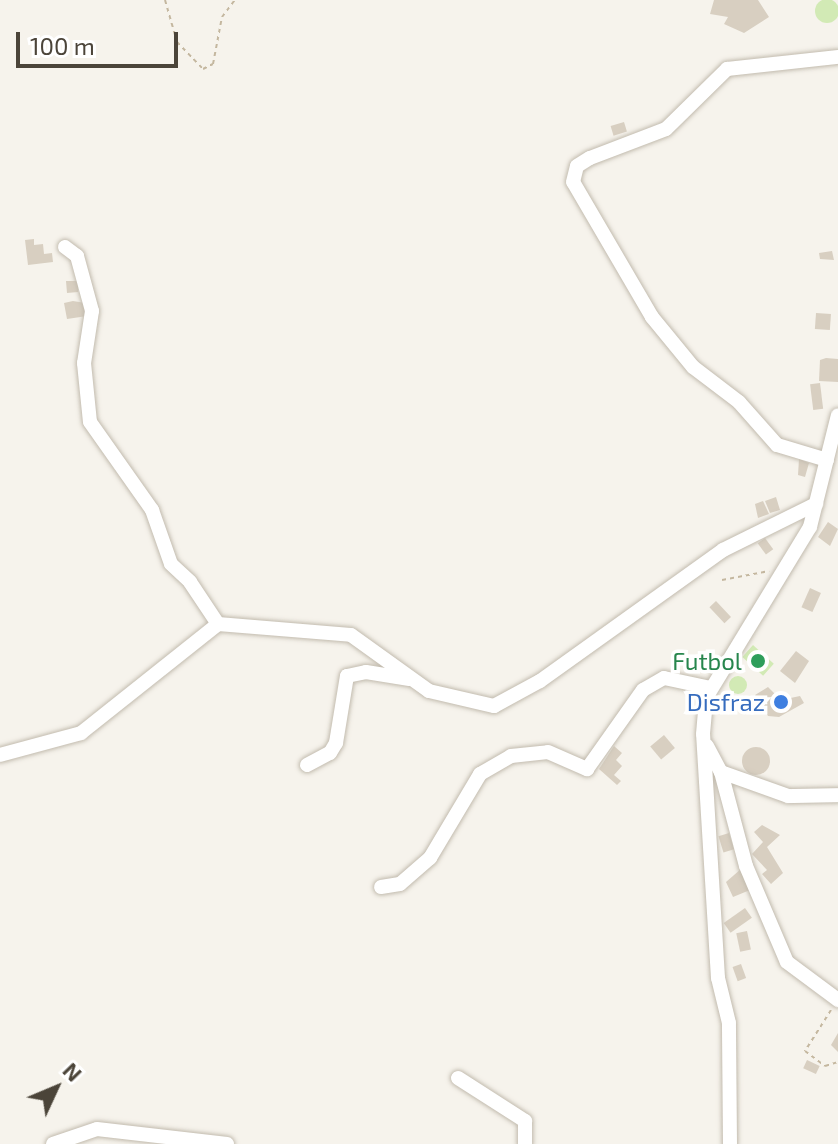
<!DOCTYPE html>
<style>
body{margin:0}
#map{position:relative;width:838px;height:1144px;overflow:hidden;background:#f6f3ec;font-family:"Exo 2",sans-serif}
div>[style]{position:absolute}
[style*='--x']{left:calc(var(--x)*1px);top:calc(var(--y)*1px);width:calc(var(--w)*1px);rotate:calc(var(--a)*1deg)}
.green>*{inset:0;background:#d2eab5;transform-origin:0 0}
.round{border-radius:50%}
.building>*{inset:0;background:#d8cfc1;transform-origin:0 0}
.path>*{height:2px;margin-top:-1px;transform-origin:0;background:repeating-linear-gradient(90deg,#c4b79f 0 4px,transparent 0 8px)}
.roads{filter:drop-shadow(0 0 2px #c2bbae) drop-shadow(0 0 2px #c2bbae)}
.minor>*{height:14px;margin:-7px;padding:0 7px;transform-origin:7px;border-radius:7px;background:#fff}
.dots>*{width:22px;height:22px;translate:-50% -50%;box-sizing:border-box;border:4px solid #fff;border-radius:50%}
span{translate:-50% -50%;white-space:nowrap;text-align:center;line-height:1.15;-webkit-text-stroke:7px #fff;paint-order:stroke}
.leisure-label{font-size:24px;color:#27864d}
.right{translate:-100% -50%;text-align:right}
.shop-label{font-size:24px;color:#366cbe}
.north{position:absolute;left:16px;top:1048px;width:80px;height:80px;-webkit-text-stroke:6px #fff;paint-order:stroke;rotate:46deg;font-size:22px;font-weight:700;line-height:32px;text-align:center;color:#4b4439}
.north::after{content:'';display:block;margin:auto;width:28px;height:36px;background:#4b4439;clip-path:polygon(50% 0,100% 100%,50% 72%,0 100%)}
.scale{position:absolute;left:16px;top:32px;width:162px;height:36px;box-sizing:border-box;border:4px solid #4b4439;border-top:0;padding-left:10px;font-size:24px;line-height:28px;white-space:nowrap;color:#4b4439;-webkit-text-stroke:6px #fff;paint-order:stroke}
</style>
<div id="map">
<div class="green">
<i class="round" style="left:815px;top:-1px;width:24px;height:24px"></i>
<i style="left:753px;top:645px;width:28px;height:16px;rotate:42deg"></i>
<i class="round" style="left:729px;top:676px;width:18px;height:18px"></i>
</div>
<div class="building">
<i style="clip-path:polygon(714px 0,758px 0,769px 17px,744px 33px,724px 24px,728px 17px,710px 14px)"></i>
<i style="left:624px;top:122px;width:10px;height:14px;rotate:73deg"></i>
<i style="clip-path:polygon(34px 239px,34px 245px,43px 244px,44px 254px,52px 253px,53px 262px,28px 265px,25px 240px)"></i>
<i style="clip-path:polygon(832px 251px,834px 260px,820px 259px,819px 253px)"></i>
<i style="clip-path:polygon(66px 281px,78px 281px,78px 292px,67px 293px)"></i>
<i style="clip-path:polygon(73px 301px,85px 303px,87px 316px,67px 319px,64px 303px)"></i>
<i style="left:816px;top:313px;width:15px;height:16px;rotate:4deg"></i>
<i style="clip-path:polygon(826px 358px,838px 359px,838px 382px,819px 381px,820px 360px)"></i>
<i style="left:820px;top:383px;width:26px;height:10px;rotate:83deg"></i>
<i style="clip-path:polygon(799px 459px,809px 463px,805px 477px,798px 475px)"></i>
<i style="clip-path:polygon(776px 497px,780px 510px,770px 513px,765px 501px)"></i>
<i style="clip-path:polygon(763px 501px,769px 514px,758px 518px,755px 504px)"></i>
<i style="clip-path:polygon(828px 522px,838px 529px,830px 546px,818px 537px)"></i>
<i style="left:765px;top:538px;width:14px;height:9px;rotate:54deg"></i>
<i style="left:810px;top:588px;width:12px;height:21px;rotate:24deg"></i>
<i style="left:716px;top:601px;width:22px;height:9px;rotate:47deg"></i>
<i style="clip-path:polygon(796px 651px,809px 661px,795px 683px,780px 671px)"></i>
<i style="clip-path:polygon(768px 687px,781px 700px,800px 696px,804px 703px,779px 717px,768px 716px,755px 695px)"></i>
<i style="left:664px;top:735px;width:17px;height:18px;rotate:50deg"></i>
<i style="clip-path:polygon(614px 746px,622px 753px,616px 760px,622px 766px,614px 775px,621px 781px,617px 785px,599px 769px)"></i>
<i class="round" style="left:742px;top:747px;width:28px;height:28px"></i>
<i style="clip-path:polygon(762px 825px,780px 835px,767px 847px,783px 873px,771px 884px,762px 874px,767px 870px,752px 854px,763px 842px,754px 832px)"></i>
<i style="left:729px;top:833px;width:17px;height:11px;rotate:73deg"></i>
<i style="clip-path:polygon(741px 869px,750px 890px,733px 897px,726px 882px)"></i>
<i style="left:745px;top:908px;width:12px;height:26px;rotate:55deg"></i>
<i style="left:747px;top:931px;width:19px;height:11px;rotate:78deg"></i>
<i style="left:741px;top:964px;width:15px;height:9px;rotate:70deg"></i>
<i style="clip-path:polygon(838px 1033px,838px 1052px,831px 1045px)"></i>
<i style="left:807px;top:1060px;width:14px;height:9px;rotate:25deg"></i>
</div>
<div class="path">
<i style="--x:165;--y:0;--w:44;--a:74.1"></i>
<i style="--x:177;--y:42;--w:37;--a:46"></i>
<i style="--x:203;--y:69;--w:11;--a:-27"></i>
<i style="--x:213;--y:64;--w:48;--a:-79.2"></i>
<i style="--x:222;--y:17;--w:21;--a:-53"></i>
<i style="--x:722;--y:580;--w:48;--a:-10.8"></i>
<i style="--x:831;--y:1010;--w:49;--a:122.4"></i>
<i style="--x:805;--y:1051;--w:25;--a:37"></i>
<i style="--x:825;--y:1066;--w:14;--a:-17"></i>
</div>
<div class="roads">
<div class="minor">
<i style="--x:65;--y:247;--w:15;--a:37"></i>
<i style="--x:77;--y:256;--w:57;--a:74.7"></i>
<i style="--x:92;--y:311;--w:53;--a:98.7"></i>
<i style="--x:84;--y:363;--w:59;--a:84.2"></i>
<i style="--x:90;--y:422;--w:108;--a:54.8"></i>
<i style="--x:152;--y:510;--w:57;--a:70.6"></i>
<i style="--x:171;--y:564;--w:26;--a:43"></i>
<i style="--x:190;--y:582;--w:50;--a:56.3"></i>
<i style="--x:827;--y:460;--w:52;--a:-163.3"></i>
<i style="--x:777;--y:445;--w:57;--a:-131.5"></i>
<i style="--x:739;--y:402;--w:58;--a:-142.7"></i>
<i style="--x:693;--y:367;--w:65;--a:-129.4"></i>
<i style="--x:652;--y:317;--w:156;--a:-120.3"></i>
<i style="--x:573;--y:182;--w:16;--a:-76"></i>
<i style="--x:577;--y:166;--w:15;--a:-32"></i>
<i style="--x:590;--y:158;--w:81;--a:-20.9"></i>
<i style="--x:666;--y:129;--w:86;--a:-44.5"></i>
<i style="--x:727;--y:69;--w:112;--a:-6.2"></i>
<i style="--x:707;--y:746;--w:30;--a:62"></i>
<i style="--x:721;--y:772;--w:97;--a:75.1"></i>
<i style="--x:746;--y:866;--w:104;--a:66.9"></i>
<i style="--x:787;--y:962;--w:64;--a:36.7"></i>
<i style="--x:0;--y:755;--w:84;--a:-15.2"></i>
<i style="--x:81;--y:733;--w:175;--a:-38.5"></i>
<i style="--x:218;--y:624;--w:133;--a:4.7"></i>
<i style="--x:351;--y:635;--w:96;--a:35.7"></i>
<i style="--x:429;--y:691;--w:67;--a:13"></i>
<i style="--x:494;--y:706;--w:52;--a:-28.5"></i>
<i style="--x:540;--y:681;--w:225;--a:-35.6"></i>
<i style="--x:723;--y:550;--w:104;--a:-26.3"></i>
<i style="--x:307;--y:765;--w:26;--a:-28"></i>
<i style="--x:330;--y:753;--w:12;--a:-59"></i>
<i style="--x:336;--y:743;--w:68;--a:-80.7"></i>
<i style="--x:347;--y:676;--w:19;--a:-12"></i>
<i style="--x:366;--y:672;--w:44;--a:9.2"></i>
<i style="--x:721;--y:772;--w:71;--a:19.7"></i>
<i style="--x:788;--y:796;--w:50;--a:-1.1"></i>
<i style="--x:381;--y:887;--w:19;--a:-9"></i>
<i style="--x:400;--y:884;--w:40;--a:-41"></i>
<i style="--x:430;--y:858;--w:98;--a:-59.2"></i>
<i style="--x:480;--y:774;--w:36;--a:-30"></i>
<i style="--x:511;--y:756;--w:37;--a:-6"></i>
<i style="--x:548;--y:752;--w:43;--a:23.6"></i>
<i style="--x:587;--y:769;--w:97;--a:-54.7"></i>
<i style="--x:643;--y:690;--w:24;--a:-30"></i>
<i style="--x:664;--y:678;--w:48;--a:12"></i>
<i style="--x:458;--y:1078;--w:80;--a:32.7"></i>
<i style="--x:525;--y:1121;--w:23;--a:90"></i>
<i style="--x:53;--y:1144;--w:46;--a:-18.8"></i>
<i style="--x:97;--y:1129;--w:131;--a:6.6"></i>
<i style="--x:730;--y:1144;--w:121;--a:-90.5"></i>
<i style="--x:729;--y:1023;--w:46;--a:-103.7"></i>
<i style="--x:718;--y:978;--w:244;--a:-93.5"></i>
<i style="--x:703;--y:734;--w:36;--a:-85"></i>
<i style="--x:706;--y:698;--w:200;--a:-58.7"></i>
<i style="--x:810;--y:527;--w:115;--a:-76"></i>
</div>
</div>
<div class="dots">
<i style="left:758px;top:661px;background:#2e9e5b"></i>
<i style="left:781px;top:702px;background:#3f7fe0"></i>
</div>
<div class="leisure-label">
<span class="right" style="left:742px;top:661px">Futbol</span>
</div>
<div class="shop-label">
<span class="right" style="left:765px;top:702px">Disfraz</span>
</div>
<div class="north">N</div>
<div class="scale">100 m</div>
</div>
